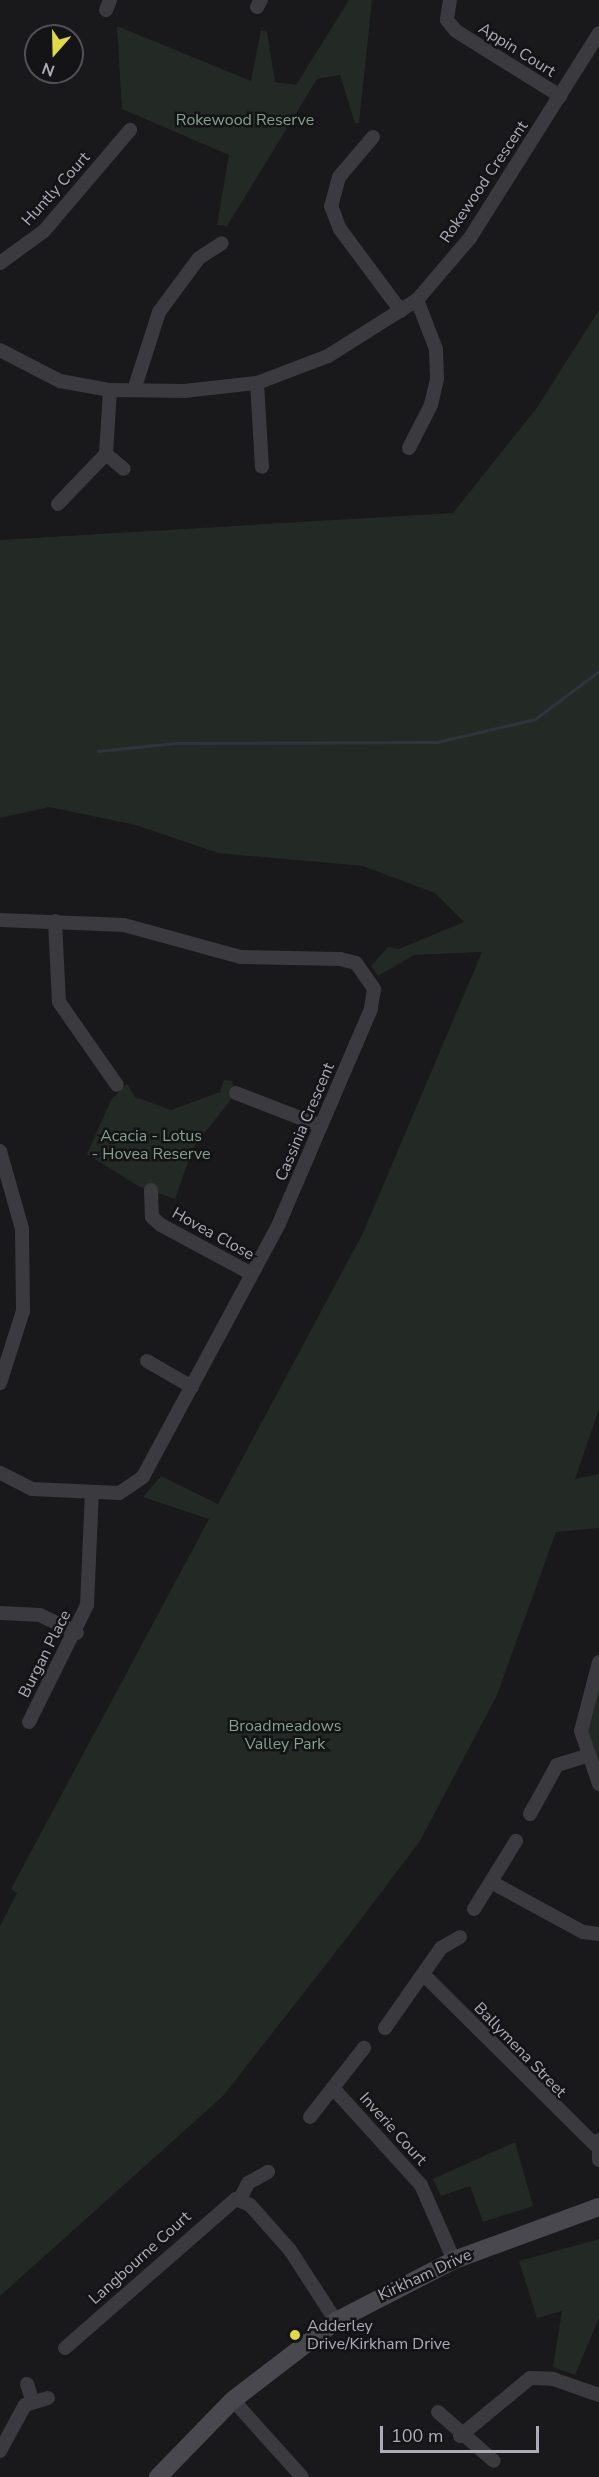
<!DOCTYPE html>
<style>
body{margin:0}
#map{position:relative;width:599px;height:2477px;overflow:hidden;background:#19181a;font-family:"Nunito Sans",sans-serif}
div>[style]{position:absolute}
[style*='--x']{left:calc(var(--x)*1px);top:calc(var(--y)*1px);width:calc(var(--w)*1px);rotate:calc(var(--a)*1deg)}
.green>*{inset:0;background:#232a25}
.stream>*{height:3px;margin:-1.5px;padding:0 1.5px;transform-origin:1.5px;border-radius:1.5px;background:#30333d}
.street>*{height:14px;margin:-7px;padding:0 7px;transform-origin:7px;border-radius:7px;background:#3a3a3f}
.secondary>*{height:18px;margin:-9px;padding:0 9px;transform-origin:9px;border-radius:9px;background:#48484e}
.dots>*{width:16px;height:16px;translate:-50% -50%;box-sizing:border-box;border:3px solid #141315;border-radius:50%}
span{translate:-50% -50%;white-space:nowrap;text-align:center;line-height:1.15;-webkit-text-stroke:5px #141315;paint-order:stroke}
.street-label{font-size:16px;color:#acacb8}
.park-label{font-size:16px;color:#85a18f}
.poi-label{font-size:16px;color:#acacb8}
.left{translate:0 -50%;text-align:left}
.north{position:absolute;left:24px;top:24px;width:60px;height:60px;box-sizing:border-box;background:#141315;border:2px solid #515056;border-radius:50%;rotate:200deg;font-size:16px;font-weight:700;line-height:24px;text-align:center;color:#acacb8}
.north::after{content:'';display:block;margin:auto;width:21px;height:27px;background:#e0da4b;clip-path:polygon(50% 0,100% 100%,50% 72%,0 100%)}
.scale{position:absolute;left:380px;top:2426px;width:159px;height:27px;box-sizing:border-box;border:3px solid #acacb8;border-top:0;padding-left:8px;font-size:18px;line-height:21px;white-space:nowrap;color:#acacb8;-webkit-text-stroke:4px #141315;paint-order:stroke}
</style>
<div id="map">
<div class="green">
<i style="clip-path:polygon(349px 0,372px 0,359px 123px,355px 123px,340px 75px,317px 79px,227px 226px,217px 225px,229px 155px,122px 109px,117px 26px,251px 81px,261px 30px,267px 32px,275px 82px,296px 85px)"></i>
<i style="clip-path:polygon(599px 310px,599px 1409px,575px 1479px,599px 1474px,599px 1528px,556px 1532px,497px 1695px,420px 1841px,349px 1935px,223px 2096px,0 2296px,0 1926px,17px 1893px,11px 1889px,209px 1519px,143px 1497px,161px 1476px,218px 1504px,363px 1233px,482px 952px,414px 955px,378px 976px,371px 966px,388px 947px,399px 949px,464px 922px,435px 893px,363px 866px,218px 853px,136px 825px,49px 807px,0 818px,0 540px,453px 513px,536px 409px)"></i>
<i style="clip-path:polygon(224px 1080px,232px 1081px,236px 1093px,193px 1148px,175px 1199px,140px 1187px,87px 1154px,111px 1100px,127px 1084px,135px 1097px,171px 1110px,220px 1092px)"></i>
<i style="clip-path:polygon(599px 1678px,599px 1771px,586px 1730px)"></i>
<i style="clip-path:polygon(515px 2142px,533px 2206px,483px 2222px,470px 2186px,441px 2196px,433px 2179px)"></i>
<i style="clip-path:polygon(599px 2239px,599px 2318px,575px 2375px,553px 2367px,562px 2311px,537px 2318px,519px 2261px)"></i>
</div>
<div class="stream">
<i style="--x:98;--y:751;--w:78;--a:-5.9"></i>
<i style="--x:176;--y:743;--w:261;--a:-0.2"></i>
<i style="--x:437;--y:742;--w:101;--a:-13.2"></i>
<i style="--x:535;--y:719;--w:80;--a:-36.9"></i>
</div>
<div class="street">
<i style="--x:450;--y:0;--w:20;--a:99"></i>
<i style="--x:447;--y:20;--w:14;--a:51"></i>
<i style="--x:456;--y:31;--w:123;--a:32"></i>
<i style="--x:257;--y:7;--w:8;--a:-60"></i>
<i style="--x:106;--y:10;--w:11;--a:-68"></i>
<i style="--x:373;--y:137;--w:52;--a:130.4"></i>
<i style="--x:339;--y:177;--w:30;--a:105"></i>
<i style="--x:331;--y:206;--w:25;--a:69"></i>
<i style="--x:340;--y:229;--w:102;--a:53.4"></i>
<i style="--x:0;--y:263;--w:54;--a:-36"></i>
<i style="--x:44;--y:231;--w:133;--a:-49.6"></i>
<i style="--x:0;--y:350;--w:68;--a:27.3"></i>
<i style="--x:60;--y:381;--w:51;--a:10.2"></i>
<i style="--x:110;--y:390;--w:74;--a:0.8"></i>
<i style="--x:184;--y:391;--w:73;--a:-6.3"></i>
<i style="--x:257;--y:383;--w:76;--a:-20.8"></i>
<i style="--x:328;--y:356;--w:105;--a:-32.2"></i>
<i style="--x:417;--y:300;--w:82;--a:-49.5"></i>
<i style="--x:470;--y:238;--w:242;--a:-57.8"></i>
<i style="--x:257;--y:383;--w:84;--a:86.6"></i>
<i style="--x:134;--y:390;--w:82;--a:-72.2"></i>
<i style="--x:159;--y:312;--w:67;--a:-53.5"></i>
<i style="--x:199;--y:258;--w:27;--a:-33"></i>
<i style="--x:409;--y:448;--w:48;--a:-62.9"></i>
<i style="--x:431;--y:405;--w:27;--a:-77"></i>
<i style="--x:437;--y:379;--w:30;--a:-92"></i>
<i style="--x:436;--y:349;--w:53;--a:-111.2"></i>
<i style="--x:106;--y:454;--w:64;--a:-86.4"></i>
<i style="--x:58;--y:504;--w:69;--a:-46.2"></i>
<i style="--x:106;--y:454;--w:23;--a:40"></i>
<i style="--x:0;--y:920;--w:124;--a:2.3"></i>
<i style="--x:124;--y:925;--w:121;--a:15.3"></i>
<i style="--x:241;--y:957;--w:99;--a:1.2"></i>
<i style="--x:340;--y:959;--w:16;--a:14"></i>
<i style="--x:356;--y:963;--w:32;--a:55"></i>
<i style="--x:374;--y:989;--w:20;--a:99"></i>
<i style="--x:371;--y:1009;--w:234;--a:113.2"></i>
<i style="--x:279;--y:1224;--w:287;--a:118.3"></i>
<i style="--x:143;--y:1477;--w:29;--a:146"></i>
<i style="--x:119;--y:1493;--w:87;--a:-177.4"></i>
<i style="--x:32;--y:1489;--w:36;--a:-153"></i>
<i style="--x:55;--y:921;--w:81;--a:87.2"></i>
<i style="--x:59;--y:1002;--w:101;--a:55.1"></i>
<i style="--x:236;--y:1093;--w:91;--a:21.2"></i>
<i style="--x:0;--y:1151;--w:81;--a:74.2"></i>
<i style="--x:22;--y:1229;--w:82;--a:89.3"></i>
<i style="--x:23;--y:1311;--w:76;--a:107.7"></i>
<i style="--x:151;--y:1190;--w:27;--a:88"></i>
<i style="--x:152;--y:1217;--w:12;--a:42"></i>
<i style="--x:161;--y:1225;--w:103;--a:28.3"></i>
<i style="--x:147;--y:1361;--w:52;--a:30"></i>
<i style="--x:0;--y:1613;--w:40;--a:2.9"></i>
<i style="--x:40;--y:1615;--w:41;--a:25.9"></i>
<i style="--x:599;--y:1662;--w:71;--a:104.6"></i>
<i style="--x:581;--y:1731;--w:56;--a:71.2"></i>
<i style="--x:29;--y:1722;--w:131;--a:-63.6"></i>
<i style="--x:87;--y:1605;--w:113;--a:-87.5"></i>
<i style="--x:530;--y:1814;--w:56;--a:-61.1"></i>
<i style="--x:557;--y:1765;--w:30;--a:-17"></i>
<i style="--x:493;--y:1883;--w:102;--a:28.6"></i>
<i style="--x:583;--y:1932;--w:16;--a:7"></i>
<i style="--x:474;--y:1909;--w:80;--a:-58.3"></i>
<i style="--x:424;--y:1975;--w:241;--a:44.8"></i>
<i style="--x:385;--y:2028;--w:98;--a:-55"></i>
<i style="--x:441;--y:1948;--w:22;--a:-30"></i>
<i style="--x:333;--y:2088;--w:131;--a:47.8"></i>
<i style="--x:421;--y:2185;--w:82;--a:66.3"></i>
<i style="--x:310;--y:2117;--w:88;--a:-52"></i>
<i style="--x:599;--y:2140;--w:20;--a:90"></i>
<i style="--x:240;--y:2199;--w:18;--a:-63"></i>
<i style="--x:248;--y:2183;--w:23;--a:-29"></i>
<i style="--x:65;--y:2348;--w:227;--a:-41.1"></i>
<i style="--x:236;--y:2199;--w:15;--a:23"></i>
<i style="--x:250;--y:2205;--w:60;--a:48.4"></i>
<i style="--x:290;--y:2250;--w:85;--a:57.1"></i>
<i style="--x:27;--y:2384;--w:16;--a:72"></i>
<i style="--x:233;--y:2400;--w:103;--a:48.1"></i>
<i style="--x:438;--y:2412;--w:74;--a:41.2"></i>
<i style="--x:460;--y:2436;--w:91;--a:-39.6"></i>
<i style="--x:530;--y:2378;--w:23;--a:2"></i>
<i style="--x:553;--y:2379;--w:49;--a:19.2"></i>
<i style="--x:0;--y:2451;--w:52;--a:-61.5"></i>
<i style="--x:25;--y:2405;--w:24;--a:-17"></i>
</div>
<div class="secondary">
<i style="--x:158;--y:2477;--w:107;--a:-45.8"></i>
<i style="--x:233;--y:2400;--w:130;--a:-37.5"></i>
<i style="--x:336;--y:2321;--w:133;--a:-27.3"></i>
<i style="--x:454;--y:2260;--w:154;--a:-20.1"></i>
</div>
<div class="dots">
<i style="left:295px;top:2335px;background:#e0da4b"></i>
</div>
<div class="street-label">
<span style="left:517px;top:50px;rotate:32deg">Appin Court</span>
<span style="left:484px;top:182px;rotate:-56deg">Rokewood Crescent</span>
<span style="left:56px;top:189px;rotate:-48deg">Huntly Court</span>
<span style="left:305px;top:1122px;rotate:-67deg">Cassinia Crescent</span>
<span style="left:213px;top:1234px;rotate:29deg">Hovea Close</span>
<span style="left:45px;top:1654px;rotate:-63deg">Burgan Place</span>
<span style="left:520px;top:2050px;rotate:46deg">Ballymena Street</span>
<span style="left:393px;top:2129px;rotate:48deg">Inverie Court</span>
<span style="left:140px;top:2258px;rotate:-42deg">Langbourne Court</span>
<span style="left:425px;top:2275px;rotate:-25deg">Kirkham Drive</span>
</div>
<div class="park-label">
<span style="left:245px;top:120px">Rokewood Reserve</span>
<span style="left:151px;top:1145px">Acacia - Lotus<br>- Hovea Reserve</span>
<span style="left:285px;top:1735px">Broadmeadows<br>Valley Park</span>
</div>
<div class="poi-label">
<span class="left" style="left:307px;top:2335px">Adderley<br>Drive/Kirkham Drive</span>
</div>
<div class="north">N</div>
<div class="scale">100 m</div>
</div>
